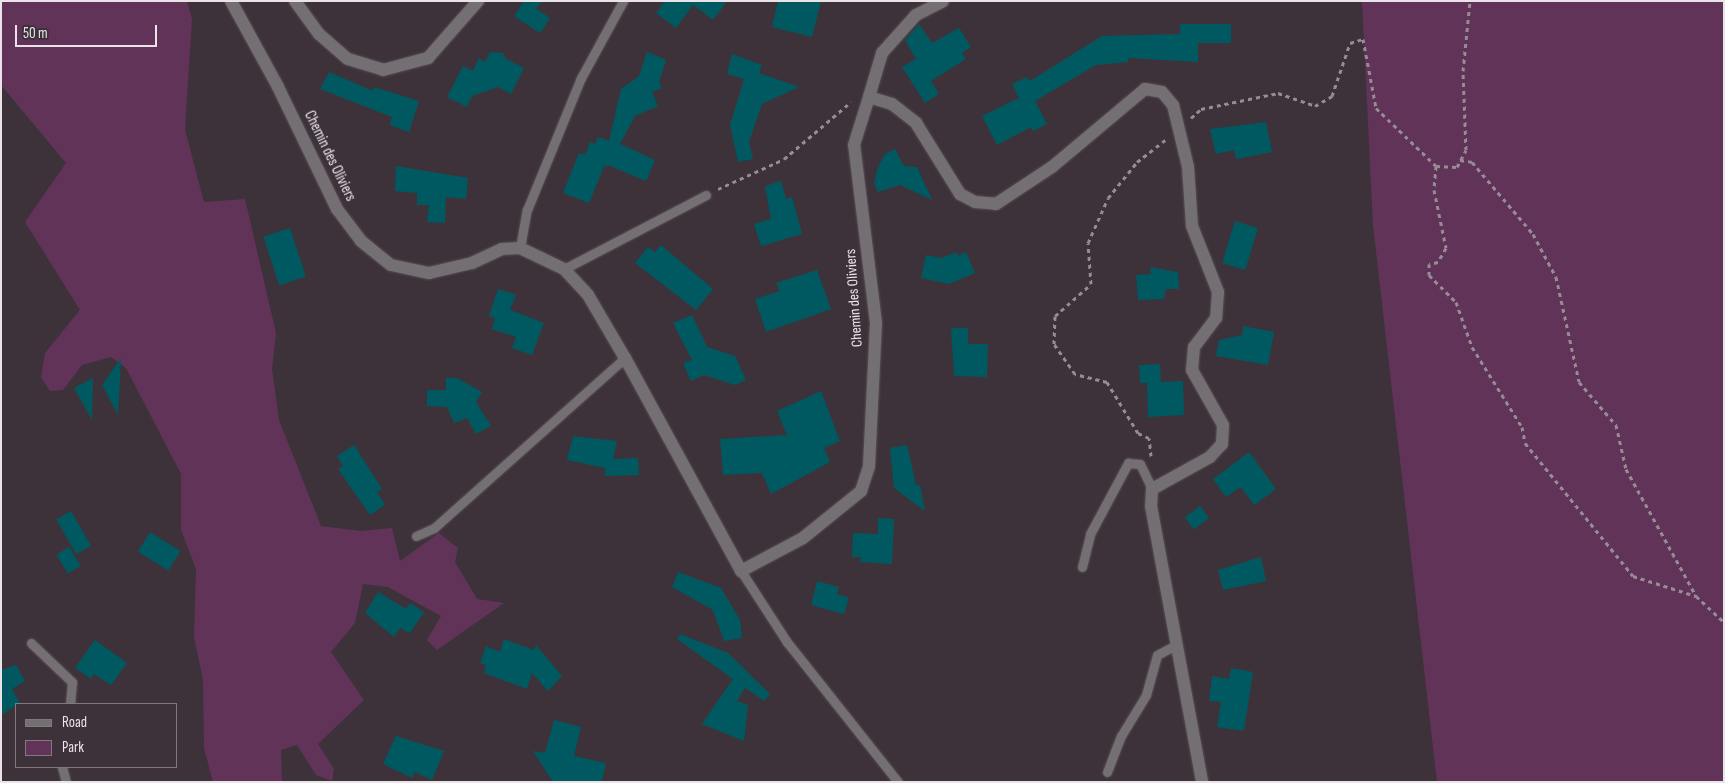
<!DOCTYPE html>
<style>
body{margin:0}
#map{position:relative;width:1725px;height:783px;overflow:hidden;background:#3d323a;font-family:"Sofia Sans Condensed",sans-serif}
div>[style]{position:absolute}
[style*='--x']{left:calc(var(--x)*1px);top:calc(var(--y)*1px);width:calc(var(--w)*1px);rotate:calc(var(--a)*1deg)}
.green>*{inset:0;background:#623359}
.building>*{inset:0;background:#005960;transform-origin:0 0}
.path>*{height:3px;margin-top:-1.5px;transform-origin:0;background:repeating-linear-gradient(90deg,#958d93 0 4px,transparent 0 8px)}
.roads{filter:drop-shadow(0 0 1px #594e56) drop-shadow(0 0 1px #594e56)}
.lane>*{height:9px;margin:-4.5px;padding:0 4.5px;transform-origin:4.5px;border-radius:4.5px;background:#746f73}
.street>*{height:12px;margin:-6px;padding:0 6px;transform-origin:6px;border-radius:6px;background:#746f73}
span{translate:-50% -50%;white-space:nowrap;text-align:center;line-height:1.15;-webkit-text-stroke:4px #3d323a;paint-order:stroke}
.street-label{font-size:15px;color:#eae4e9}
.frame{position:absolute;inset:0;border:2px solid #eae4e9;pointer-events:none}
.legend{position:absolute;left:15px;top:703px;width:162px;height:65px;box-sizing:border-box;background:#3d323a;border:1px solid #827980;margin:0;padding:6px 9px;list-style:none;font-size:15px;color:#eae4e9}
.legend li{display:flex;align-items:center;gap:10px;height:25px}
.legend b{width:25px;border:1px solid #827980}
.scale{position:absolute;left:15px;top:25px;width:142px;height:22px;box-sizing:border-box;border:2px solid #eae4e9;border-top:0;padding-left:6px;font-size:15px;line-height:18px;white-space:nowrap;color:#eae4e9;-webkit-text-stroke:4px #3d323a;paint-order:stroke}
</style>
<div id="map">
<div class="green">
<i style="clip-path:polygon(1px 1px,187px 1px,192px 19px,185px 130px,204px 202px,245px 199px,276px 333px,272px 369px,279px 420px,321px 526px,361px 531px,392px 528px,400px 561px,439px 533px,458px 548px,455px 562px,477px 599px,504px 603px,437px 650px,427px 640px,441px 616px,388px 587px,363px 584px,355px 623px,331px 652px,364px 700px,318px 744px,334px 769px,332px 781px,316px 775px,297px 745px,281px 750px,282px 782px,213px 782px,204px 748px,203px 679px,194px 637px,196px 569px,181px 530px,181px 474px,126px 368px,111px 357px,82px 365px,63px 390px,50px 391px,41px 377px,45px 353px,80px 310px,25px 222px,66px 163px,1px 85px)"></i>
<i style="clip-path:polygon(1362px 1px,1724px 1px,1724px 782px,1437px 782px,1373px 225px)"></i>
</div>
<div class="building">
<i style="clip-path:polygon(524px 1px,542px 1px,536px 9px,550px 18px,540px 33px,514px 16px)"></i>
<i style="clip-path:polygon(665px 1px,727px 1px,713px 20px,693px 5px,676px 28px,656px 13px)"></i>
<i style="clip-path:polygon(778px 1px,821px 1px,812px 37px,772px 27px)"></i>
<i style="clip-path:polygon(919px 24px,932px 43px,959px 28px,971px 47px,962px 53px,966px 59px,931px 81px,939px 94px,925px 103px,902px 67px,916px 59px,905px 40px)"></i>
<i style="clip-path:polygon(1180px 24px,1231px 24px,1231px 43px,1198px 43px,1198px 62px,1128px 58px,1128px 62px,1096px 65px,1035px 101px,1047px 124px,1033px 131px,1031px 127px,997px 145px,982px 116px,1019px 98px,1012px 84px,1027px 77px,1030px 81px,1102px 36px,1180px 34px)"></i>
<i style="clip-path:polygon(490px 52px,503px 53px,506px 59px,524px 68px,511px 94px,498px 87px,472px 96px,467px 107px,447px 97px,463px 66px,473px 71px,479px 58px,485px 62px)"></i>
<i style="clip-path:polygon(647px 52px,666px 60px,659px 82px,662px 88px,652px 92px,658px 106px,635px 116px,620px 144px,655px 160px,646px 181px,608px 165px,606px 169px,605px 164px,589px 203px,563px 193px,579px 153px,585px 155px,590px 142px,595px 144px,598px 137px,609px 141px,621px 89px,639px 76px)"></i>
<i style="clip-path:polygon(732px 54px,762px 65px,759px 73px,799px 87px,762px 104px,749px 142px,753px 159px,738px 162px,730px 125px,744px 79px,727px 74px)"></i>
<i style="clip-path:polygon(329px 72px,373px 91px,374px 87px,419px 101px,409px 132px,390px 125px,392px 117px,320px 89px)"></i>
<i style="clip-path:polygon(1266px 122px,1272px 152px,1236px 159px,1234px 150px,1216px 154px,1210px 129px)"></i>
<i style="clip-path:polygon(895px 149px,904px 166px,917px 167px,932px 200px,900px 185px,878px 192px,874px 183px,878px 167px,885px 154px)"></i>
<i style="clip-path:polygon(396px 166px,468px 178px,466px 199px,446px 197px,445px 223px,427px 222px,429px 205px,417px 205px,417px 193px,395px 191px)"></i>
<i style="clip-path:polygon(781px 181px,786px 199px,792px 197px,802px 234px,761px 246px,754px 224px,771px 219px,765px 186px)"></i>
<i style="left:1235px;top:221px;width:24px;height:44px;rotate:17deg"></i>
<i style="left:290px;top:228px;width:51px;height:28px;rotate:72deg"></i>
<i style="clip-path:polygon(661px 245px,713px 289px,696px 310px,635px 263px,648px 247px,655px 252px)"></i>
<i style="clip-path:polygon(957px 252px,958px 256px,966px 252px,975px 273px,949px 284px,921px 278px,926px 255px,941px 258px)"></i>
<i style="clip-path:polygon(1150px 267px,1178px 272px,1179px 289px,1166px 289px,1164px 299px,1138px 300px,1136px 275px,1151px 274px)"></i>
<i style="clip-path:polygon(817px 270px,831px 309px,766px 332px,755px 299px,780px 291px,776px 283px)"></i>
<i style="clip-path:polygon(498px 289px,516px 295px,510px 310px,544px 323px,532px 355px,512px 348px,516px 337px,492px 329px,495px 318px,489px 316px)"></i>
<i style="clip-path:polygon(692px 315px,707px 347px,735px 356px,746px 380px,735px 385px,704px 375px,691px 381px,683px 363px,692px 360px,673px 323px)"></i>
<i style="clip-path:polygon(1243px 326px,1274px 332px,1268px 365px,1216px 356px,1219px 340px,1242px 335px)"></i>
<i style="clip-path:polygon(951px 328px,968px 328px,968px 344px,988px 344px,987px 377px,954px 376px)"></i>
<i style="clip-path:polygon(121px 358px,118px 415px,102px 385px)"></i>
<i style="clip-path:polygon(1160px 364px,1161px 382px,1183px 381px,1184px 415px,1148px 417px,1147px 383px,1140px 383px,1139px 365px)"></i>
<i style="clip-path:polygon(93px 378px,92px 420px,74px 388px)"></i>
<i style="clip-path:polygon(446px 378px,457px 378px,482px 392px,476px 402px,491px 426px,476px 434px,467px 418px,454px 423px,447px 407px,427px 406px,427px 390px,446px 390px)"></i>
<i style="clip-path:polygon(821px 391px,840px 441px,824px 448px,830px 462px,771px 494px,762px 473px,723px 475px,720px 439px,787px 435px,777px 411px)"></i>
<i style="clip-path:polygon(573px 436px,617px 441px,613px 459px,638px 458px,639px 475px,605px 476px,605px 468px,567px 460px)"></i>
<i style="clip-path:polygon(354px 445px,382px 489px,377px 492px,385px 505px,370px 515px,338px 469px,343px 466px,337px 456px)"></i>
<i style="clip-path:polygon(907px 445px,916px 485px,920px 485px,925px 511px,894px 488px,890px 448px)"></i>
<i style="clip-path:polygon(1249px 452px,1276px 489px,1254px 505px,1241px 487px,1226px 497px,1213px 479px)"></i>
<i style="left:1200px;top:506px;width:15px;height:19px;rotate:53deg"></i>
<i style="left:71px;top:511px;width:40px;height:17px;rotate:60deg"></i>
<i style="clip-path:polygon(878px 518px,894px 519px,892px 564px,860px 562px,861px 557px,852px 557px,853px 533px,878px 534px)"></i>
<i style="left:150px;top:532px;width:36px;height:23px;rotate:32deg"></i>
<i style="left:69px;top:547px;width:22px;height:15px;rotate:58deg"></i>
<i style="clip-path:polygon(1261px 557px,1266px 581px,1223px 590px,1218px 570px)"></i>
<i style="clip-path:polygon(678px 572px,721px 588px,740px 620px,742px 638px,724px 641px,713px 610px,672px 587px)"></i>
<i style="clip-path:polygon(817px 581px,839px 587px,837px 594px,849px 598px,844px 614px,811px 605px)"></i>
<i style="clip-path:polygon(378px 592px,406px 609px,410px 603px,424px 612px,410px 633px,400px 628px,394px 637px,365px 613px)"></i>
<i style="clip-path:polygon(680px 634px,728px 653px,770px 694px,764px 701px,745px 688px,737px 701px,748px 705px,744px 741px,702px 724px,733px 679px,677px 639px)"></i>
<i style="clip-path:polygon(504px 639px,534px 650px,536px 645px,562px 676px,548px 691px,532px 673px,527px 689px,484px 673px,486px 665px,480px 663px,486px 646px,500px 652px)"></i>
<i style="clip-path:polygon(95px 640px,127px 663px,111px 685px,94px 674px,91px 679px,75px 668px)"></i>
<i style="clip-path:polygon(16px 665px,25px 681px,12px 689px,20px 703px,1px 715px,1px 670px)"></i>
<i style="clip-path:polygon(1231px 668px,1253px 672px,1244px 731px,1217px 727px,1221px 702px,1209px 701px,1212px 676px,1229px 679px)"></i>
<i style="clip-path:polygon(554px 720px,581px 727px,574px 756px,606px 763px,602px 782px,553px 782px,533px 751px,545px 753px)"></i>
<i style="clip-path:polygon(396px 736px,444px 751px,432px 780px,415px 772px,412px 778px,383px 764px)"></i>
</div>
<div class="path">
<i style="--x:1191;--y:118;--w:13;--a:-42"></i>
<i style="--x:1201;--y:109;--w:79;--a:-11.7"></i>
<i style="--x:1278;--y:93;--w:39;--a:19"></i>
<i style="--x:1315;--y:106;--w:20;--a:-30"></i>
<i style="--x:1332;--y:96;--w:56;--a:-71.2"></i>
<i style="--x:1350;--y:43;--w:14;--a:-17"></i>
<i style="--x:1363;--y:39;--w:70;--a:79.3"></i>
<i style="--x:1376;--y:108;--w:83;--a:44"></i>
<i style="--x:1436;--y:166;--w:21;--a:3"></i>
<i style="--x:1457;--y:167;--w:19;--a:-62"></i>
<i style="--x:1466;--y:150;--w:79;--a:-92.2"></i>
<i style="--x:1463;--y:71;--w:70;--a:-84.3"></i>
<i style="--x:1460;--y:160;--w:12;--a:9"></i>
<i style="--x:1472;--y:162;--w:94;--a:49.7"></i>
<i style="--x:1533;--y:234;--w:49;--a:61.9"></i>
<i style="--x:1556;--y:277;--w:107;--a:77.6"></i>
<i style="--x:1579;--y:382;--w:57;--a:49.3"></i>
<i style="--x:1616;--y:425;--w:45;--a:77.2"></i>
<i style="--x:1626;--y:469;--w:145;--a:61.1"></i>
<i style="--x:1436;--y:166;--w:24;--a:95"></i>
<i style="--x:1434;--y:190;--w:59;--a:78.3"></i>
<i style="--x:1446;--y:248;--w:16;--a:120"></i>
<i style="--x:1438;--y:262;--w:9;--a:167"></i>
<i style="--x:1429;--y:264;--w:11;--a:90"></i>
<i style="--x:1429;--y:275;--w:38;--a:45"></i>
<i style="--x:1456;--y:302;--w:48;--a:70.4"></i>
<i style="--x:1472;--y:347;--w:94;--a:58"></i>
<i style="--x:1522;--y:427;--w:16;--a:79"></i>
<i style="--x:1525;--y:443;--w:171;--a:50.9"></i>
<i style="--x:1633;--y:576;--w:66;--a:17.6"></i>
<i style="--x:1696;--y:596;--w:38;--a:43"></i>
<i style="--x:718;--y:189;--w:72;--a:-24.4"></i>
<i style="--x:784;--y:159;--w:88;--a:-40.4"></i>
<i style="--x:1151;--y:456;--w:18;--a:-96"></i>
<i style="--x:1149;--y:438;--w:12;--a:-156"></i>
<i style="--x:1138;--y:433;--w:60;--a:-121.3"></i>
<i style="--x:1107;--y:382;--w:33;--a:-166"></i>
<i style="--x:1075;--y:374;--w:37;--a:-125"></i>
<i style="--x:1054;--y:344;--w:28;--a:-88"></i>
<i style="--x:1055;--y:316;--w:48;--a:-41.6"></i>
<i style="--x:1091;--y:284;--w:41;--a:-94.2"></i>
<i style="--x:1088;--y:243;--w:49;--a:-66"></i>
<i style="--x:1108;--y:198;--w:46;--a:-51.1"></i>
<i style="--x:1137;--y:162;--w:36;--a:-38"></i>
</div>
<div class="roads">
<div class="lane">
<i style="--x:520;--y:248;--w:39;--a:-80"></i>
<i style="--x:527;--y:210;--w:143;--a:-67.8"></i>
<i style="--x:581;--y:78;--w:88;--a:-61.4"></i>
<i style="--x:564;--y:269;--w:160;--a:-27.5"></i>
<i style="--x:416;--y:536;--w:20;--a:-24"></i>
<i style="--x:434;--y:528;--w:256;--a:-41.7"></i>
<i style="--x:1082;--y:567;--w:34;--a:-76"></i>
<i style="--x:1090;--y:534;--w:81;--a:-61.8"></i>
<i style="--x:1128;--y:463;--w:12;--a:5"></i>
<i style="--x:1140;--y:464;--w:28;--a:64"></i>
<i style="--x:741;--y:571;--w:85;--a:57.1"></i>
<i style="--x:787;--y:642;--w:179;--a:51.6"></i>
<i style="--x:31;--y:643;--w:57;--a:43.6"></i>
<i style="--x:72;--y:682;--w:22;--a:95"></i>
<i style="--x:62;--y:767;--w:16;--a:75"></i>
<i style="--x:1107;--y:772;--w:39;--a:-69"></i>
<i style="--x:1121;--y:736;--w:48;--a:-58.6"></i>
<i style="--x:1146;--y:695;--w:41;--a:-74.6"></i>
<i style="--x:1157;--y:655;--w:19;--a:-28"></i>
</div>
<div class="street">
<i style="--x:231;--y:1;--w:98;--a:61.3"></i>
<i style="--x:278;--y:87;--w:136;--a:64.2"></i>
<i style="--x:337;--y:209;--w:40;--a:53"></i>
<i style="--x:361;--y:241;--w:38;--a:39"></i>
<i style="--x:391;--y:265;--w:39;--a:12"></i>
<i style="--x:429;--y:273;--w:44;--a:-13.1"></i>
<i style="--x:472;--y:263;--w:33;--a:-25"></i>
<i style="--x:502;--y:249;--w:18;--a:-3"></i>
<i style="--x:520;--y:248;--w:49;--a:25.5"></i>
<i style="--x:564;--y:269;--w:35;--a:47"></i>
<i style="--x:588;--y:295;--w:73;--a:59.6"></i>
<i style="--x:625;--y:358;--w:243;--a:61.4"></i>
<i style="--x:741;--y:571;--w:70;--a:-28"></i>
<i style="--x:803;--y:538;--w:75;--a:-39"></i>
<i style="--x:861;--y:491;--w:26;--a:-72"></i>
<i style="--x:869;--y:466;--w:143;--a:-87.2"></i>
<i style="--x:876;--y:323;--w:179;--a:-97"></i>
<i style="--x:854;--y:145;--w:50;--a:-72.6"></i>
<i style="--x:869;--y:97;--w:24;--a:17"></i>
<i style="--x:892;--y:104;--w:31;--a:38"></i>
<i style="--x:916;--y:123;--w:84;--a:58.2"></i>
<i style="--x:960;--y:194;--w:17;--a:28"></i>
<i style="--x:975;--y:202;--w:21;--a:5"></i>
<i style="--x:996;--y:204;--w:67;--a:-33.5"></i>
<i style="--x:1052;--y:167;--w:121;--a:-40"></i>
<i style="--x:1145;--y:89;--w:17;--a:10"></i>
<i style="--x:1162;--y:92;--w:17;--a:50"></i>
<i style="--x:1173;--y:105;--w:64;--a:76.4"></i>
<i style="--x:1188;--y:167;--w:59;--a:86.1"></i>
<i style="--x:1192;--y:226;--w:71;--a:68.5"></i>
<i style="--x:1218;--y:292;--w:26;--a:94"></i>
<i style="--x:1216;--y:318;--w:36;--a:127"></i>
<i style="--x:1194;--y:347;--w:23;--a:95"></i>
<i style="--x:1192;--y:370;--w:63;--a:60.6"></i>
<i style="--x:1223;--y:425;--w:19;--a:93"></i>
<i style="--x:1222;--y:444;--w:18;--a:133"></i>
<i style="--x:1210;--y:457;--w:66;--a:151.1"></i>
<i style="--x:1152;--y:489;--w:17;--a:93"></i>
<i style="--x:1151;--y:506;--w:281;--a:79.5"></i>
<i style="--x:295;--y:1;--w:41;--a:54"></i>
<i style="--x:319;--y:34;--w:38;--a:41"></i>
<i style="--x:348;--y:59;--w:37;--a:17"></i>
<i style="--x:383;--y:70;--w:47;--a:-14.9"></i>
<i style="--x:428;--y:58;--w:76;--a:-48.7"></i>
<i style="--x:869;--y:97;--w:46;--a:-73.5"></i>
<i style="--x:882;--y:53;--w:51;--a:-48.2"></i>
<i style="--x:916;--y:15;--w:30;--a:-27"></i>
</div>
</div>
<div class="street-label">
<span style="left:330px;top:156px;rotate:64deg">Chemin des Oliviers</span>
<span style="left:854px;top:298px;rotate:-94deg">Chemin des Oliviers</span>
</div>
<div class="frame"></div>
<ul class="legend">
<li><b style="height:6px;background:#746f73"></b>Road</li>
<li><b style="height:14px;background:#623359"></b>Park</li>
</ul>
<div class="scale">50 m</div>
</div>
